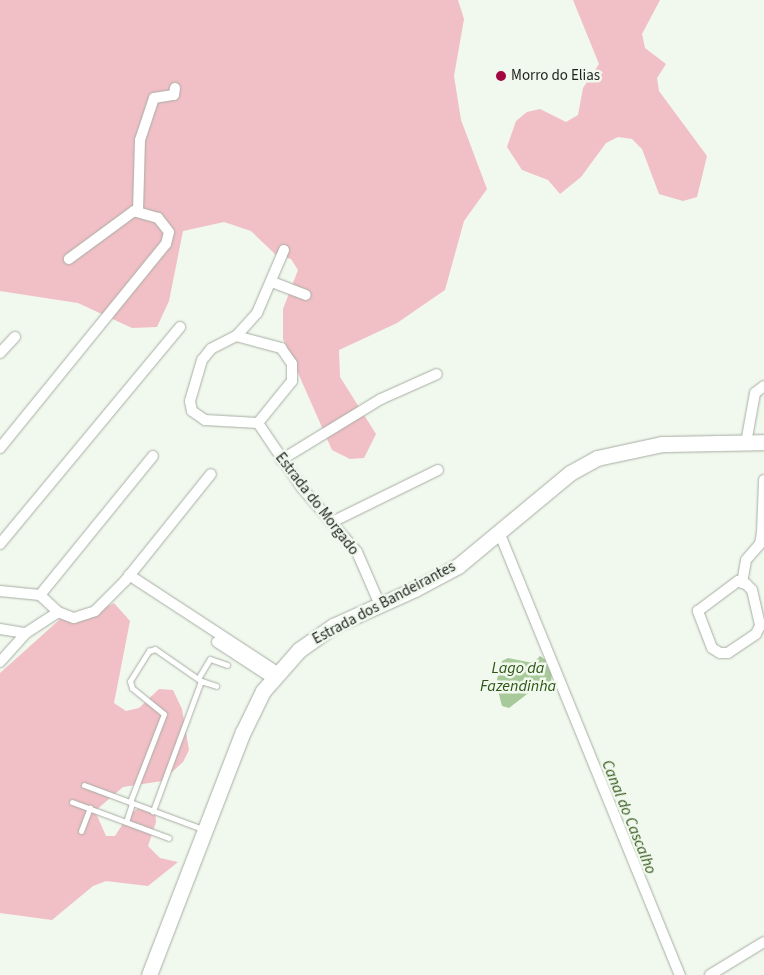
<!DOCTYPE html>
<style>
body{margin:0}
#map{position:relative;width:764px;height:975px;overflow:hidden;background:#f1f8ed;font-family:"Source Sans 3",sans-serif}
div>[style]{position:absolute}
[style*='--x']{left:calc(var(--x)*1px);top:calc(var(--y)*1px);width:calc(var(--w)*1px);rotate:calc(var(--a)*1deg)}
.green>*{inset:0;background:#f1bfc6}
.water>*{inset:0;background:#a8c999}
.roads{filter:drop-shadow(0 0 1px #a7aea4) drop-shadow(0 0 1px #a7aea4)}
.lane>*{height:5px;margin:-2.5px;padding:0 2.5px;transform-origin:2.5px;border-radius:2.5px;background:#fff}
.street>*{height:10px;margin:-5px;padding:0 5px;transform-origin:5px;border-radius:5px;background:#fff}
.secondary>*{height:15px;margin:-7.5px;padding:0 7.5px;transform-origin:7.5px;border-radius:7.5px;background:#fff}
.dots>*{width:14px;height:14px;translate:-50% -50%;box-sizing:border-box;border:2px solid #f1f8ed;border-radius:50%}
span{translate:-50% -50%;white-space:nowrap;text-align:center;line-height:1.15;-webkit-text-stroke:5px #f1f8ed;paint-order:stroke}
.poi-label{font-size:15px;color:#1e201d}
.left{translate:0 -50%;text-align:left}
.street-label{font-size:15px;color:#1e201d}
.water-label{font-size:16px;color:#2d5514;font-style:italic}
</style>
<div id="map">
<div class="green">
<i style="clip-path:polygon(0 0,458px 0,464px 19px,454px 76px,461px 120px,487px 189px,464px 221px,445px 290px,397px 323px,339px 350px,340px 377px,376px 434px,364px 458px,350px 459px,332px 450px,283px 339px,283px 309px,298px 270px,291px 259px,276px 255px,251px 231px,224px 222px,183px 231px,169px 301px,157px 327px,132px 328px,78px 303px,0 291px)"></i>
<i style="clip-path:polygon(573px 0,660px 0,642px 34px,645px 48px,666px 64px,657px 78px,659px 91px,707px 156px,697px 197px,683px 201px,659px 194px,642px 149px,632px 139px,618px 137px,606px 143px,581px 177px,560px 194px,548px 180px,522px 170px,507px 147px,516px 121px,527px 112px,540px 109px,566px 122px,578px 115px,583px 88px,599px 64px)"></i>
<i style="clip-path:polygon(114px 603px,130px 621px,114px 703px,126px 711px,139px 708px,159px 689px,173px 690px,182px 709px,189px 750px,183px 762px,162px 781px,123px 787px,95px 811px,106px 836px,115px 836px,129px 814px,142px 806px,155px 808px,156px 822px,148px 846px,160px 858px,178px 862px,148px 886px,106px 881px,93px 886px,52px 920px,0 913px,0 673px,68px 612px,92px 614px)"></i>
</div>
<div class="water">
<i style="clip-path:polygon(540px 656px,547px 661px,552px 671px,551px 682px,540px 687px,532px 686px,531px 691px,509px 708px,502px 706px,496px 683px,502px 661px,508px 658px,533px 663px)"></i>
</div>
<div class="roads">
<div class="lane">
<i style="--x:199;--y:677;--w:21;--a:-59"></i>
<i style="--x:210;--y:659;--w:18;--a:19"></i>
<i style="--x:201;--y:681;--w:16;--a:18"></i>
<i style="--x:84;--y:785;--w:126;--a:20.4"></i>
<i style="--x:72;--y:802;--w:103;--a:20.4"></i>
<i style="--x:130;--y:802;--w:94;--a:-68.9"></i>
<i style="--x:164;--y:714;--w:41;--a:-140.9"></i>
<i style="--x:132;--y:688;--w:7;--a:-106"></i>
<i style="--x:130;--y:681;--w:36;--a:-58"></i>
<i style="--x:149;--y:651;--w:6;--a:-18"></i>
<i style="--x:155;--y:649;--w:56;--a:34.8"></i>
<i style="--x:201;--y:681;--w:139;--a:110.3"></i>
<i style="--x:126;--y:822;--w:20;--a:-72"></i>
<i style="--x:81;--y:831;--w:25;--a:-69"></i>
</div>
<div class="street">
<i style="--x:138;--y:211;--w:71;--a:-88.4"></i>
<i style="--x:140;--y:140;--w:44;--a:-71.6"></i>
<i style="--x:154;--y:98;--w:20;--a:-9"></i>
<i style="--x:174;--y:95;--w:7;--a:-82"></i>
<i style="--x:284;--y:250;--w:69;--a:113.2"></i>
<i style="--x:257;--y:313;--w:31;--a:132"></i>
<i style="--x:236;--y:336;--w:28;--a:153"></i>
<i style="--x:211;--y:349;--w:14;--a:129"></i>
<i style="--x:202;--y:360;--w:43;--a:106.3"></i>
<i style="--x:190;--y:401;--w:10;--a:79"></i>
<i style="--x:192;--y:411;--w:16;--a:35"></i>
<i style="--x:205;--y:420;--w:53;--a:3.2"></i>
<i style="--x:258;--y:423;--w:78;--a:55.9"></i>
<i style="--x:302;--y:488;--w:84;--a:49.3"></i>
<i style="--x:357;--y:552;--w:58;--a:66.5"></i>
<i style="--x:272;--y:282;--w:36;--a:21"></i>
<i style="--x:236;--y:336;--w:47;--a:14.9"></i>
<i style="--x:281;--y:348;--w:19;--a:55"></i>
<i style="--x:292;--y:364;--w:17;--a:90"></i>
<i style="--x:292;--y:381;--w:54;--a:129"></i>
<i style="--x:0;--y:353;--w:22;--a:-47"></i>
<i style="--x:746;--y:443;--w:51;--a:-79.8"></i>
<i style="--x:755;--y:393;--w:11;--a:-38"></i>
<i style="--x:0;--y:448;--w:263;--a:-50.9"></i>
<i style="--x:166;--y:244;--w:12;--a:-76"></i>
<i style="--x:169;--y:232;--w:18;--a:-128"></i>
<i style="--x:158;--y:218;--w:25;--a:-164"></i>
<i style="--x:134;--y:211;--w:81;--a:143.6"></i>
<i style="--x:281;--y:460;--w:117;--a:-31.4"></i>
<i style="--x:381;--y:399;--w:61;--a:-24.1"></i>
<i style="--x:332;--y:522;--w:118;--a:-26.1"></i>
<i style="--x:499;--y:532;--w:479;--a:67.8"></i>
<i style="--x:0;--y:544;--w:282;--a:-50.3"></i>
<i style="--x:129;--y:575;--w:177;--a:33.2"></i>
<i style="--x:738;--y:581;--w:9;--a:21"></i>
<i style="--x:746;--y:584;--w:8;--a:45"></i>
<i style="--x:752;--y:590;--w:37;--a:77"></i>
<i style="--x:760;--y:626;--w:9;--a:117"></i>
<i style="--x:756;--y:634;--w:34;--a:146"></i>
<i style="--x:728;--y:653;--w:8;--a:180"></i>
<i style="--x:720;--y:653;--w:9;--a:-148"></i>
<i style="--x:712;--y:648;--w:40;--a:-111"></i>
<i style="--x:698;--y:611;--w:50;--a:-36.9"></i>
<i style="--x:742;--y:583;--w:23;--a:-80"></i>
<i style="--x:746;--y:560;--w:21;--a:-49"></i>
<i style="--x:760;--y:544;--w:11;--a:-80"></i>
<i style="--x:762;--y:533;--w:53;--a:-87.8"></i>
<i style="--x:0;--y:591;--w:40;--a:5.7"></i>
<i style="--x:40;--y:595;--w:25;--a:43"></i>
<i style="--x:58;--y:612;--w:17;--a:21"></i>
<i style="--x:74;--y:618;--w:22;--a:-18"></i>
<i style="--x:95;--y:611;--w:42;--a:-45"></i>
<i style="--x:125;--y:581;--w:137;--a:-51.2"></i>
<i style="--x:40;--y:595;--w:179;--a:-50.9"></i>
<i style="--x:0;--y:629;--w:26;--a:9"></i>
<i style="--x:217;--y:642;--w:66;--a:33.2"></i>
<i style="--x:0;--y:662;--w:39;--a:-48"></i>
<i style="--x:26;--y:633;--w:38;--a:-33"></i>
<i style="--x:710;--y:975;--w:63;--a:-31.4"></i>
</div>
<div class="secondary">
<i style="--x:149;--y:975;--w:261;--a:-68.9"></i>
<i style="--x:243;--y:732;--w:46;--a:-64"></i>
<i style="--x:263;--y:691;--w:55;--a:-48.7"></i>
<i style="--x:299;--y:650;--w:42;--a:-35.2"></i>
<i style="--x:333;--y:626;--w:90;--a:-24.3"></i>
<i style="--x:415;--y:589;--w:49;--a:-28.1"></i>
<i style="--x:458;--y:566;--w:146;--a:-39.7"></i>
<i style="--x:570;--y:473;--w:31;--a:-29"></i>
<i style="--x:597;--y:458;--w:66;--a:-12.2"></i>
<i style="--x:662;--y:444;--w:102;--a:-1.1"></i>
</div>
</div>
<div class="dots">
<i style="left:501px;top:76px;background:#a20742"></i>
</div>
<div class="poi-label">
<span class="left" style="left:511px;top:76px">Morro do Elias</span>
</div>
<div class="street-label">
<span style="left:317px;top:504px;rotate:52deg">Estrada do Morgado</span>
<span style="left:384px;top:603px;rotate:-28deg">Estrada dos Bandeirantes</span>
</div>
<div class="water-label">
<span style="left:518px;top:677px">Lago da<br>Fazendinha</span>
<span style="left:629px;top:817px;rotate:68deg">Canal do Cascalho</span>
</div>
</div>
